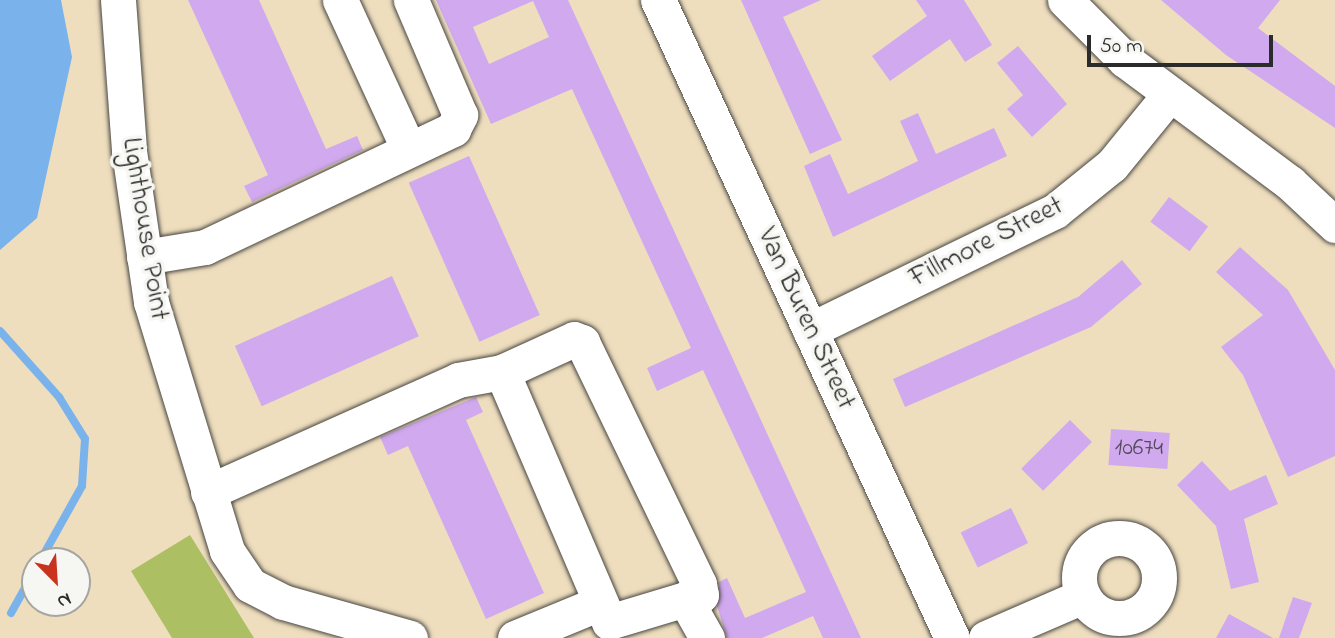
<!DOCTYPE html>
<style>
body{margin:0}
#map{position:relative;width:1335px;height:638px;overflow:hidden;background:#eedebe;font-family:"Indie Flower",sans-serif}
div>[style]{position:absolute}
[style*='--x']{left:calc(var(--x)*1px);top:calc(var(--y)*1px);width:calc(var(--w)*1px);rotate:calc(var(--a)*1deg)}
.green>*{inset:0;background:#acbf63}
.water>*{inset:0;background:#7ab3eb}
.stream>*{height:8px;margin:-4px;padding:0 4px;transform-origin:4px;border-radius:4px;background:#7ab3eb}
.building>*{inset:0;background:#d1a9ee;transform-origin:0 0}
.roads{filter:drop-shadow(0 0 2px #484641) drop-shadow(0 0 2px #484641)}
.minor>*{height:35px;margin:-17.5px;padding:0 17.5px;transform-origin:17.5px;border-radius:17.5px;background:#fff}
.minor>.ring{margin:-17.5px;padding:0;box-sizing:content-box;background:none;border:35px solid #fff;border-radius:50%}
span{translate:-50% -50%;white-space:nowrap;text-align:center;line-height:1.15;-webkit-text-stroke:7px #f6f6f2;paint-order:stroke}
.number-label{font-size:24px;color:#544a5c}
.number-label span{-webkit-text-stroke-width:0}
.street-label{font-size:28px;color:#2b2b2b}
.north{position:absolute;left:21px;top:547px;width:70px;height:70px;box-sizing:border-box;background:#f6f6f2;border:2px solid #a5a5a2;border-radius:50%;rotate:156deg;font-size:19px;font-weight:700;line-height:28px;text-align:center;color:#2b2b2b}
.north::after{content:'';display:block;margin:auto;width:24px;height:32px;background:#c8321e;clip-path:polygon(50% 0,100% 100%,50% 72%,0 100%)}
.scale{position:absolute;left:1087px;top:35px;width:186px;height:32px;box-sizing:border-box;border:4px solid #2b2b2b;border-top:0;padding-left:9px;font-size:21px;line-height:24px;white-space:nowrap;color:#2b2b2b;-webkit-text-stroke:5px #f6f6f2;paint-order:stroke}
</style>
<div id="map">
<div class="green">
<i style="clip-path:polygon(190px 535px,254px 638px,172px 638px,131px 571px)"></i>
</div>
<div class="water">
<i style="clip-path:polygon(0 0,61px 0,72px 57px,37px 218px,0 250px)"></i>
</div>
<div class="stream">
<i style="--x:0;--y:331;--w:89;--a:48.2"></i>
<i style="--x:59;--y:397;--w:49;--a:58.2"></i>
<i style="--x:85;--y:439;--w:47;--a:93.7"></i>
<i style="--x:82;--y:486;--w:86;--a:119.2"></i>
<i style="--x:11;--y:613;--w:49;--a:-60.8"></i>
</div>
<div class="building">
<i style="clip-path:polygon(188px 0,259px 0,326px 149px,357px 136px,363px 150px,252px 202px,244px 186px,268px 175px)"></i>
<i style="clip-path:polygon(evenodd,436px 0,568px 0,861px 638px,823px 638px,813px 616px,762px 638px,727px 638px,717px 606px,719px 582px,727px 578px,745px 618px,806px 592px,775px 524px,703px 370px,657px 391px,647px 368px,691px 348px,572px 89px,491px 124px,436px 0,533px 1px,549px 37px,489px 64px,473px 27px,533px 1px)"></i>
<i style="clip-path:polygon(741px 0,821px 0,783px 17px,842px 140px,810px 154px)"></i>
<i style="clip-path:polygon(916px 0,964px 0,992px 45px,965px 62px,950px 39px,890px 81px,872px 56px,927px 16px)"></i>
<i style="clip-path:polygon(1161px 0,1280px 0,1258px 28px,1335px 86px,1335px 128px,1226px 55px)"></i>
<i style="clip-path:polygon(1018px 46px,1067px 104px,1032px 137px,1007px 109px,1023px 95px,997px 63px)"></i>
<i style="clip-path:polygon(918px 113px,936px 154px,994px 128px,1007px 156px,833px 237px,804px 166px,830px 154px,848px 194px,883px 178px,918px 161px,900px 121px)"></i>
<i style="left:469px;top:156px;width:174px;height:66px;rotate:66deg"></i>
<i style="left:1169px;top:197px;width:49px;height:31px;rotate:37deg"></i>
<i style="clip-path:polygon(1240px 247px,1288px 290px,1335px 370px,1335px 456px,1288px 477px,1243px 375px,1221px 347px,1263px 315px,1216px 272px)"></i>
<i style="clip-path:polygon(1122px 260px,1142px 284px,1091px 327px,905px 407px,893px 379px,1078px 297px)"></i>
<i style="left:392px;top:276px;width:66px;height:172px;rotate:66deg"></i>
<i style="clip-path:polygon(476px 397px,483px 412px,466px 420px,544px 593px,486px 619px,408px 446px,388px 455px,380px 437px)"></i>
<i style="left:1070px;top:420px;width:31px;height:69px;rotate:45deg"></i>
<i style="left:1111px;top:429px;width:59px;height:36px;rotate:4deg"></i>
<i style="clip-path:polygon(1202px 461px,1230px 491px,1266px 475px,1278px 504px,1244px 519px,1259px 582px,1231px 589px,1216px 526px,1177px 485px)"></i>
<i style="left:1011px;top:508px;width:39px;height:56px;rotate:64deg"></i>
<i style="clip-path:polygon(1293px 597px,1312px 603px,1299px 638px,1279px 638px)"></i>
<i style="clip-path:polygon(1229px 614px,1273px 638px,1216px 638px)"></i>
</div>
<div class="roads">
<div class="minor">
<i style="--x:118;--y:0;--w:151;--a:85.8"></i>
<i style="--x:129;--y:151;--w:153;--a:81.7"></i>
<i style="--x:151;--y:302;--w:260;--a:73"></i>
<i style="--x:227;--y:551;--w:41;--a:55.9"></i>
<i style="--x:250;--y:585;--w:37;--a:27"></i>
<i style="--x:283;--y:602;--w:132;--a:15.8"></i>
<i style="--x:340;--y:0;--w:163;--a:65.3"></i>
<i style="--x:658;--y:0;--w:702;--a:65.26"></i>
<i style="--x:1065;--y:0;--w:85;--a:45"></i>
<i style="--x:1125;--y:60;--w:206;--a:36.7"></i>
<i style="--x:1290;--y:183;--w:62;--a:43"></i>
<i style="--x:144;--y:257;--w:62;--a:-9.3"></i>
<i style="--x:205;--y:247;--w:275;--a:-25.4"></i>
<i style="--x:453;--y:129;--w:16;--a:-63"></i>
<i style="--x:460;--y:115;--w:125;--a:-113.1"></i>
<i style="--x:810;--y:330;--w:272;--a:-25.9"></i>
<i style="--x:1055;--y:211;--w:73;--a:-38.9"></i>
<i style="--x:1112;--y:165;--w:90;--a:-50.8"></i>
<i style="--x:502;--y:372;--w:79;--a:-24.6"></i>
<i style="--x:574;--y:339;--w:9;--a:21"></i>
<i style="--x:582;--y:342;--w:269;--a:64.2"></i>
<i style="--x:699;--y:584;--w:11;--a:80"></i>
<i style="--x:701;--y:595;--w:11;--a:142"></i>
<i style="--x:208;--y:492;--w:274;--a:-24.1"></i>
<i style="--x:458;--y:380;--w:45;--a:-10.3"></i>
<i style="--x:502;--y:372;--w:272;--a:66.8"></i>
<i style="--x:609;--y:622;--w:79;--a:-16.8"></i>
<i style="--x:685;--y:599;--w:45;--a:60.6"></i>
<i class="ring" style="left:1079px;top:538px;width:45px;height:45px"></i>
<i style="--x:515;--y:638;--w:92;--a:-22.4"></i>
<i style="--x:986;--y:638;--w:106;--a:-23.4"></i>
</div>
</div>
<div class="number-label">
<span style="left:1139px;top:449px">10674</span>
</div>
<div class="street-label">
<span style="left:144px;top:229px;rotate:81deg">Lighthouse Point</span>
<span style="left:987px;top:243px;rotate:-27deg">Fillmore Street</span>
<span style="left:805px;top:319px;rotate:65deg">Van Buren Street</span>
</div>
<div class="north">N</div>
<div class="scale">50 m</div>
</div>
